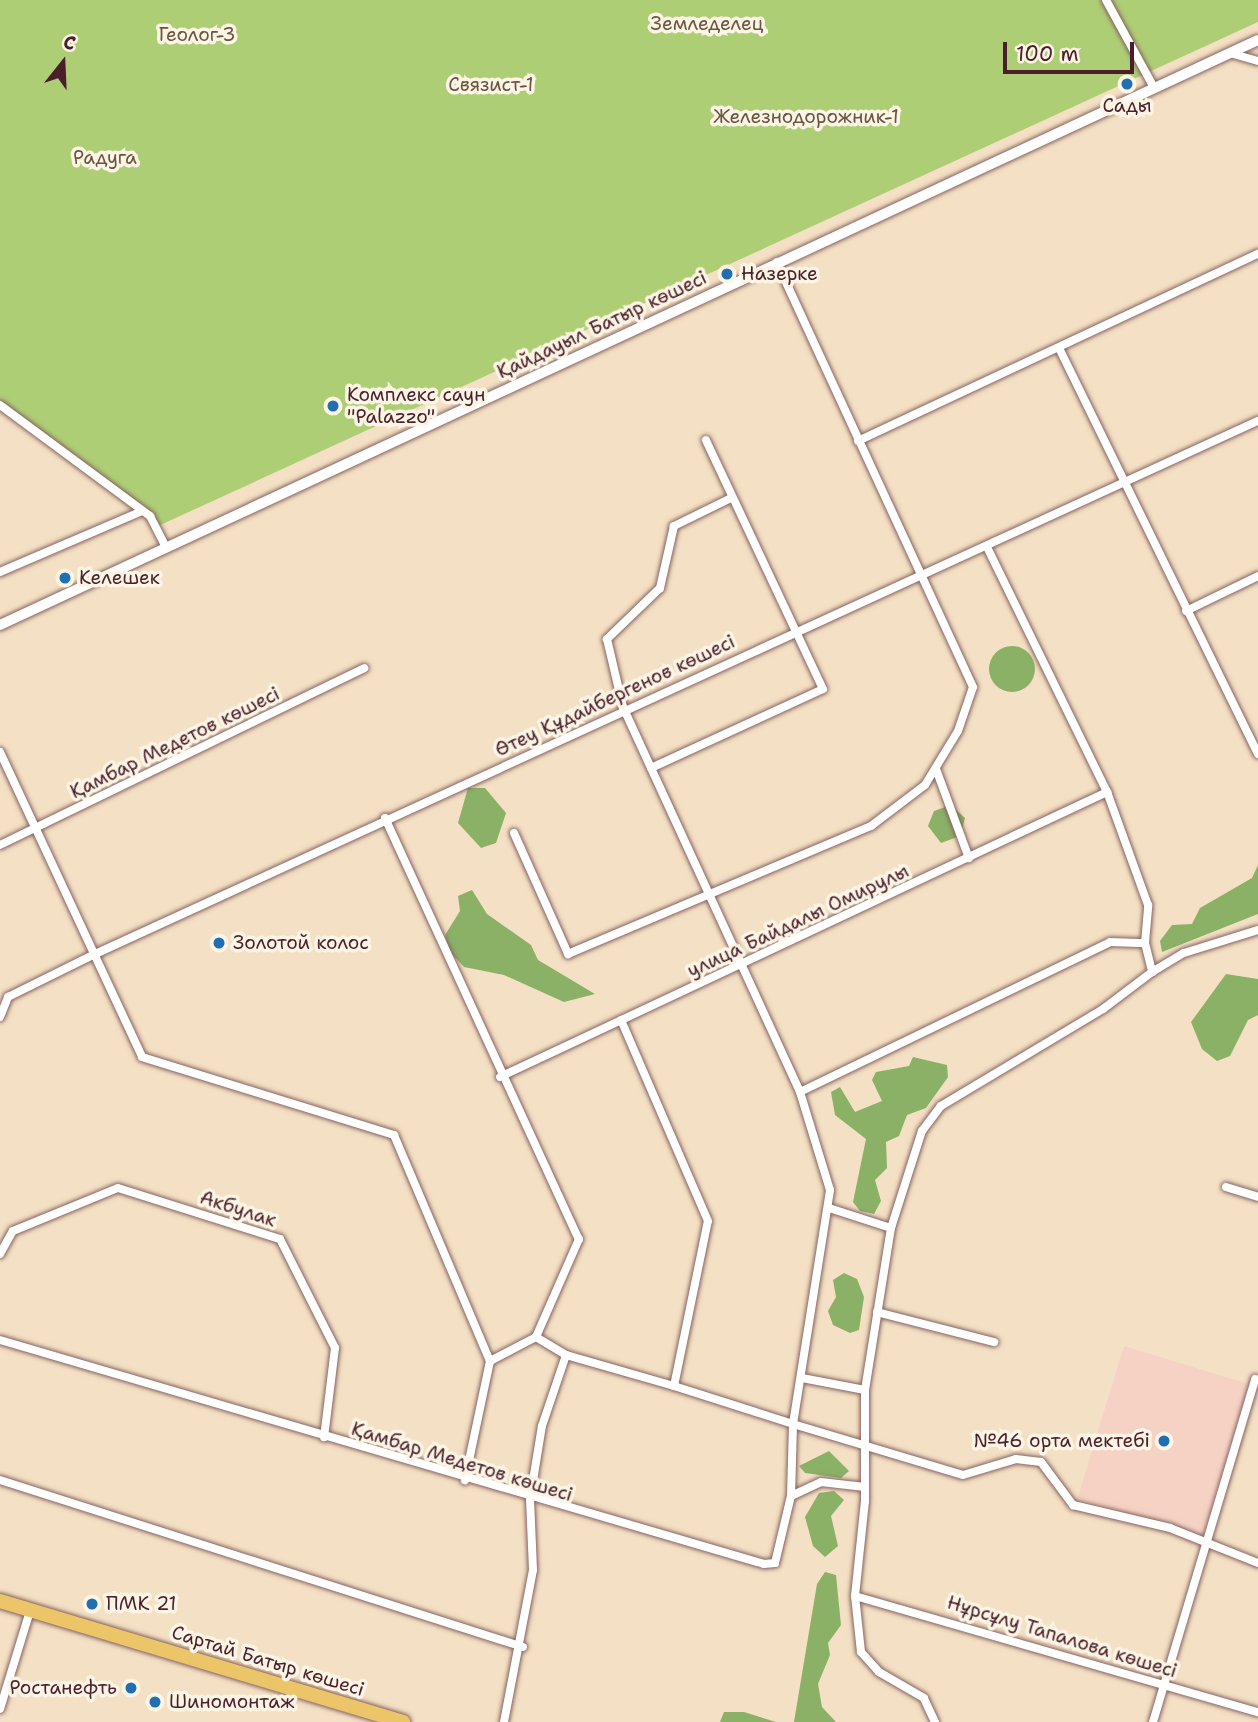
<!DOCTYPE html>
<meta charset="utf-8">
<style>
body{margin:0}
#map{position:relative;width:1258px;height:1722px;overflow:hidden;background:#f4e0c4;font-family:"Shantell Sans",sans-serif}
div>[style]{position:absolute}
[style*='--x']{left:calc(var(--x)*1px);top:calc(var(--y)*1px);width:calc(var(--w)*1px);rotate:calc(var(--a)*1deg)}
.built>*{inset:0;background:#f6d2c4;transform-origin:0 0}
.green>*{inset:0;background:#aece75}
.forest>*{inset:0;background:#8ab166}
.round{border-radius:50%}
.roads{filter:drop-shadow(0 0 2px #866361) drop-shadow(0 0 2px #866361)}
.minor>*{height:8px;margin:-4px;padding:0 4px;transform-origin:4px;border-radius:4px;background:#fff}
.tertiary>*{height:10px;margin:-5px;padding:0 5px;transform-origin:5px;border-radius:5px;background:#fff}
.trunk>*{height:14px;margin:-7px;padding:0 7px;transform-origin:7px;border-radius:7px;background:#ecc569}
.dots>*{width:19px;height:19px;translate:-50% -50%;box-sizing:border-box;border:4px solid #fcf5e5;border-radius:50%}
span{translate:-50% -50%;white-space:nowrap;text-align:center;line-height:1.15;-webkit-text-stroke:7px #fcf5e5;paint-order:stroke}
.park-label{font-size:19px;color:#685441}
.poi-label{font-size:19px;color:#4a1f2b}
.left{translate:0 -50%;text-align:left}
.right{translate:-100% -50%;text-align:right}
.street-label{font-size:19px;color:#4a1f2b}
.north{position:absolute;left:28px;top:28px;width:70px;height:70px;-webkit-text-stroke:5px #fcf5e5;paint-order:stroke;rotate:18deg;font-size:19px;font-weight:700;line-height:28px;text-align:center;color:#4a1f2b}
.north::after{content:'';display:block;margin:auto;width:24px;height:32px;background:#4a1f2b;clip-path:polygon(50% 0,100% 100%,50% 72%,0 100%)}
.scale{position:absolute;left:1003px;top:42px;width:131px;height:32px;box-sizing:border-box;border:4px solid #4a1f2b;border-top:0;padding-left:9px;font-size:21px;line-height:24px;white-space:nowrap;color:#4a1f2b;-webkit-text-stroke:5px #fcf5e5;paint-order:stroke}
</style>
<div id="map">
<div class="built">
<i style="left:1124px;top:1346px;width:131px;height:159px;rotate:17deg"></i>
</div>
<div class="green">
<i style="clip-path:polygon(0 0,1258px 0,1258px 22px,156px 527px,150px 516px,0 404px)"></i>
</div>
<div class="forest">
<i class="round" style="left:989px;top:646px;width:46px;height:46px"></i>
<i style="clip-path:polygon(468px 788px,485px 788px,506px 813px,496px 843px,481px 848px,458px 823px)"></i>
<i style="clip-path:polygon(951px 805px,965px 818px,960px 836px,941px 843px,928px 826px,934px 811px)"></i>
<i style="clip-path:polygon(1258px 865px,1258px 914px,1162px 952px,1160px 941px,1172px 925px,1192px 924px,1200px 908px,1252px 878px)"></i>
<i style="clip-path:polygon(472px 890px,487px 914px,531px 945px,538px 960px,595px 994px,564px 1002px,504px 975px,464px 967px,449px 951px,445px 935px,460px 911px,458px 896px)"></i>
<i style="clip-path:polygon(1226px 974px,1258px 979px,1258px 1015px,1248px 1020px,1230px 1056px,1217px 1061px,1202px 1049px,1191px 1022px)"></i>
<i style="clip-path:polygon(913px 1057px,947px 1065px,948px 1077px,926px 1108px,907px 1115px,899px 1136px,886px 1142px,887px 1168px,875px 1180px,881px 1201px,874px 1214px,860px 1211px,853px 1202px,866px 1139px,835px 1115px,831px 1092px,840px 1087px,855px 1112px,882px 1101px,872px 1080px,876px 1072px,909px 1066px)"></i>
<i style="clip-path:polygon(844px 1273px,857px 1279px,864px 1297px,859px 1330px,850px 1333px,833px 1325px,828px 1311px,836px 1297px,833px 1280px)"></i>
<i style="clip-path:polygon(829px 1451px,849px 1471px,841px 1478px,805px 1473px,799px 1466px)"></i>
<i style="clip-path:polygon(834px 1491px,844px 1500px,831px 1516px,838px 1546px,825px 1557px,813px 1546px,805px 1517px,819px 1493px)"></i>
<i style="clip-path:polygon(825px 1572px,836px 1575px,841px 1625px,828px 1643px,830px 1655px,818px 1684px,822px 1707px,836px 1722px,794px 1722px,817px 1584px)"></i>
<i style="clip-path:polygon(724px 1712px,744px 1712px,776px 1722px,720px 1722px)"></i>
</div>
<div class="roads">
<div class="minor">
<i style="--x:1106;--y:0;--w:98;--a:61.3"></i>
<i style="--x:1230;--y:53;--w:29;--a:16"></i>
<i style="--x:1060;--y:350;--w:450;--a:63.9"></i>
<i style="--x:0;--y:405;--w:187;--a:36.5"></i>
<i style="--x:150;--y:516;--w:35;--a:63"></i>
<i style="--x:858;--y:441;--w:442;--a:-25.1"></i>
<i style="--x:731;--y:498;--w:64;--a:153.8"></i>
<i style="--x:674;--y:526;--w:64;--a:102.7"></i>
<i style="--x:660;--y:588;--w:74;--a:136.1"></i>
<i style="--x:607;--y:639;--w:70;--a:76.8"></i>
<i style="--x:623;--y:707;--w:424;--a:65.3"></i>
<i style="--x:800;--y:1092;--w:344;--a:-25.8"></i>
<i style="--x:1110;--y:942;--w:35;--a:2"></i>
<i style="--x:1145;--y:943;--w:38;--a:-85"></i>
<i style="--x:1148;--y:905;--w:120;--a:-109.9"></i>
<i style="--x:1107;--y:792;--w:273;--a:-116.1"></i>
<i style="--x:0;--y:572;--w:155;--a:-23.2"></i>
<i style="--x:1186;--y:611;--w:80;--a:-25.9"></i>
<i style="--x:0;--y:752;--w:336;--a:65"></i>
<i style="--x:142;--y:1057;--w:264;--a:17.2"></i>
<i style="--x:394;--y:1135;--w:246;--a:67"></i>
<i style="--x:651;--y:768;--w:189;--a:-24.7"></i>
<i style="--x:823;--y:689;--w:275;--a:-115.2"></i>
<i style="--x:936;--y:769;--w:95;--a:69.7"></i>
<i style="--x:385;--y:818;--w:464;--a:65.3"></i>
<i style="--x:579;--y:1239;--w:107;--a:113.7"></i>
<i style="--x:536;--y:1337;--w:52;--a:152.4"></i>
<i style="--x:490;--y:1361;--w:122;--a:101.9"></i>
<i style="--x:514;--y:833;--w:133;--a:65.9"></i>
<i style="--x:568;--y:954;--w:329;--a:-22.9"></i>
<i style="--x:871;--y:826;--w:68;--a:-37.2"></i>
<i style="--x:925;--y:785;--w:63;--a:-58.6"></i>
<i style="--x:958;--y:731;--w:46;--a:-71.2"></i>
<i style="--x:973;--y:687;--w:468;--a:-114.8"></i>
<i style="--x:0;--y:845;--w:405;--a:-25.9"></i>
<i style="--x:1145;--y:943;--w:30;--a:76"></i>
<i style="--x:0;--y:1017;--w:22;--a:-68"></i>
<i style="--x:8;--y:997;--w:95;--a:-26.3"></i>
<i style="--x:93;--y:955;--w:1282;--a:-24.63"></i>
<i style="--x:500;--y:1077;--w:671;--a:-25.15"></i>
<i style="--x:1226;--y:1187;--w:34;--a:17"></i>
<i style="--x:829;--y:1208;--w:65;--a:17.9"></i>
<i style="--x:0;--y:1254;--w:26;--a:-61"></i>
<i style="--x:13;--y:1231;--w:113;--a:-22.3"></i>
<i style="--x:118;--y:1188;--w:170;--a:17.5"></i>
<i style="--x:280;--y:1239;--w:122;--a:63.2"></i>
<i style="--x:335;--y:1348;--w:90;--a:97"></i>
<i style="--x:877;--y:1312;--w:121;--a:14.4"></i>
<i style="--x:536;--y:1337;--w:35;--a:31"></i>
<i style="--x:0;--y:1340;--w:796;--a:16.34"></i>
<i style="--x:764;--y:1564;--w:11;--a:-5"></i>
<i style="--x:775;--y:1563;--w:69;--a:-76.6"></i>
<i style="--x:791;--y:1496;--w:33;--a:-25"></i>
<i style="--x:821;--y:1482;--w:44;--a:6.5"></i>
<i style="--x:802;--y:1378;--w:64;--a:10.8"></i>
<i style="--x:674;--y:1386;--w:125;--a:17.7"></i>
<i style="--x:793;--y:1424;--w:237;--a:-81"></i>
<i style="--x:830;--y:1190;--w:102;--a:-107"></i>
<i style="--x:0;--y:1480;--w:549;--a:17.71"></i>
<i style="--x:791;--y:1496;--w:72;--a:-88.4"></i>
<i style="--x:793;--y:1424;--w:177;--a:16.7"></i>
<i style="--x:963;--y:1475;--w:55;--a:-16.8"></i>
<i style="--x:1016;--y:1459;--w:25;--a:7"></i>
<i style="--x:1041;--y:1462;--w:54;--a:53.3"></i>
<i style="--x:1073;--y:1505;--w:100;--a:13.3"></i>
<i style="--x:1170;--y:1528;--w:95;--a:21.7"></i>
<i style="--x:855;--y:1596;--w:419;--a:16.1"></i>
<i style="--x:0;--y:1709;--w:102;--a:-73"></i>
<i style="--x:504;--y:1722;--w:155;--a:-79.2"></i>
<i style="--x:533;--y:1570;--w:71;--a:-92.4"></i>
<i style="--x:530;--y:1499;--w:74;--a:-80.7"></i>
<i style="--x:542;--y:1426;--w:75;--a:-71.3"></i>
<i style="--x:566;--y:1355;--w:112;--a:16"></i>
<i style="--x:674;--y:1386;--w:168;--a:-78.4"></i>
<i style="--x:708;--y:1221;--w:219;--a:-113.4"></i>
<i style="--x:935;--y:1722;--w:26;--a:-115"></i>
<i style="--x:924;--y:1698;--w:52;--a:-150"></i>
<i style="--x:879;--y:1672;--w:27;--a:-132"></i>
<i style="--x:861;--y:1652;--w:56;--a:-96.1"></i>
<i style="--x:855;--y:1596;--w:96;--a:-84"></i>
<i style="--x:865;--y:1501;--w:111;--a:-90"></i>
<i style="--x:865;--y:1390;--w:164;--a:-80.9"></i>
<i style="--x:891;--y:1228;--w:102;--a:-72.3"></i>
<i style="--x:922;--y:1131;--w:31;--a:-53"></i>
<i style="--x:941;--y:1106;--w:189;--a:-30.9"></i>
<i style="--x:1103;--y:1009;--w:61;--a:-37.1"></i>
<i style="--x:1152;--y:972;--w:37;--a:-31"></i>
<i style="--x:1184;--y:953;--w:77;--a:-17.3"></i>
<i style="--x:1153;--y:1722;--w:358;--a:-73.4"></i>
</div>
<div class="tertiary">
<i style="--x:0;--y:625;--w:1387;--a:-24.94"></i>
</div>
<div class="trunk">
<i style="--x:0;--y:1601;--w:421;--a:16.7"></i>
</div>
</div>
<div class="dots">
<i style="left:1127px;top:84px;background:#1f6fb2"></i>
<i style="left:727px;top:274px;background:#1f6fb2"></i>
<i style="left:333px;top:406px;background:#1f6fb2"></i>
<i style="left:65px;top:578px;background:#1f6fb2"></i>
<i style="left:219px;top:943px;background:#1f6fb2"></i>
<i style="left:1164px;top:1441px;background:#1f6fb2"></i>
<i style="left:92px;top:1604px;background:#1f6fb2"></i>
<i style="left:131px;top:1688px;background:#1f6fb2"></i>
<i style="left:155px;top:1702px;background:#1f6fb2"></i>
</div>
<div class="park-label">
<span style="left:707px;top:24px">Земледелец</span>
<span style="left:197px;top:35px">Геолог-3</span>
<span style="left:491px;top:85px">Связист-1</span>
<span style="left:806px;top:117px">Железнодорожник-1</span>
<span style="left:105px;top:158px">Радуга</span>
</div>
<div class="poi-label">
<span style="left:1127px;top:106px">Сады</span>
<span class="left" style="left:741px;top:274px">Назерке</span>
<span class="left" style="left:347px;top:406px">Комплекс саун<br>"Palazzo"</span>
<span class="left" style="left:79px;top:578px">Келешек</span>
<span class="left" style="left:233px;top:943px">Золотой колос</span>
<span class="right" style="left:1150px;top:1441px">№46 орта мектебі</span>
<span class="left" style="left:106px;top:1604px">ПМК 21</span>
<span class="right" style="left:117px;top:1688px">Ростанефть</span>
<span class="left" style="left:169px;top:1702px">Шиномонтаж</span>
</div>
<div class="street-label">
<span style="left:602px;top:325px;rotate:-25deg">Қайдауыл Батыр көшесі</span>
<span style="left:615px;top:696px;rotate:-25deg">Өтеу Құдайбергенов көшесі</span>
<span style="left:175px;top:743px;rotate:-26deg">Қамбар Медетов көшесі</span>
<span style="left:798px;top:921px;rotate:-25deg">улица Байдалы Омирулы</span>
<span style="left:238px;top:1209px;rotate:18deg">Акбулак</span>
<span style="left:462px;top:1462px;rotate:17deg">Қамбар Медетов көшесі</span>
<span style="left:1062px;top:1637px;rotate:17deg">Нұрсұлу Тапалова көшесі</span>
<span style="left:268px;top:1661px;rotate:17deg">Сартай Батыр көшесі</span>
</div>
<div class="north">С</div>
<div class="scale">100 m</div>
</div>
